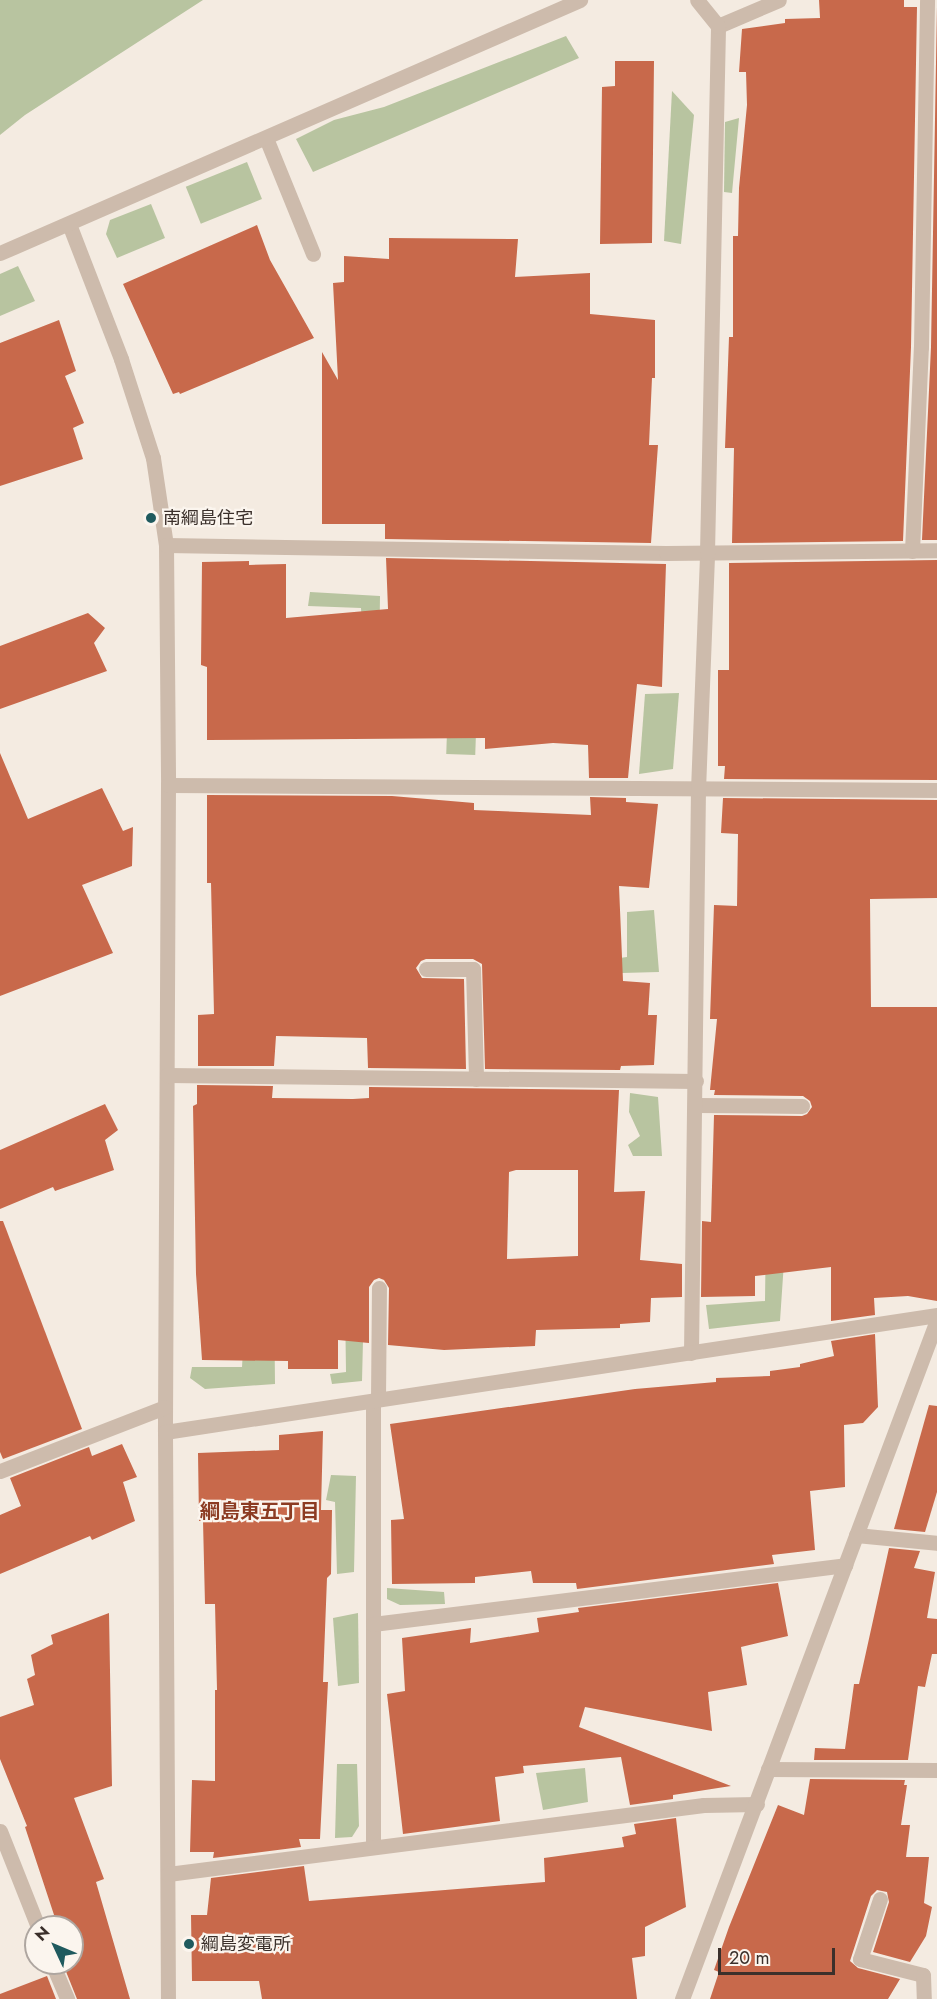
<!DOCTYPE html>
<meta charset="utf-8">
<style>
body{margin:0}
#map{position:relative;width:937px;height:1999px;overflow:hidden;background:#f4ebe1;font-family:Jost,"Noto Sans JP",sans-serif}
div>[style]{position:absolute}
[style*='--x']{left:calc(var(--x)*1px);top:calc(var(--y)*1px);width:calc(var(--w)*1px);rotate:calc(var(--a)*1deg)}
.green>*{inset:0;background:#b8c4a0;transform-origin:0 0}
.building>*{inset:0;background:#c8694b}
.minor>*{height:15px;margin:-7.5px;padding:0 7.5px;transform-origin:7.5px;border-radius:7.5px;background:#cdbbac}
.dots>*{width:16px;height:16px;translate:-50% -50%;box-sizing:border-box;border:3px solid #fbf5ee;border-radius:50%}
span{translate:-50% -50%;white-space:nowrap;text-align:center;line-height:1.15;-webkit-text-stroke:4.5px #fbf5ee;paint-order:stroke}
.poi-label{font-size:18px;color:#3b302b}
.left{translate:0 -50%;text-align:left}
.neighbourhood-label{font-size:20px;color:#8c3b22;font-weight:700}
.north{position:absolute;left:24px;top:1915px;width:60px;height:60px;box-sizing:border-box;background:#fbf5ee;border:2px solid #aea6a0;border-radius:50%;rotate:314deg;font-size:16px;font-weight:700;line-height:24px;text-align:center;color:#3b302b}
.north::after{content:'';display:block;margin:auto;width:21px;height:27px;background:#1f5a5e;clip-path:polygon(50% 0,100% 100%,50% 72%,0 100%)}
.scale{position:absolute;left:718px;top:1948px;width:117px;height:27px;box-sizing:border-box;border:3px solid #3b302b;border-top:0;padding-left:8px;font-size:18px;line-height:21px;white-space:nowrap;color:#3b302b;-webkit-text-stroke:4px #fbf5ee;paint-order:stroke}
</style>
<div id="map">
<div class="green">
<i style="clip-path:polygon(0 0,203px 0,25px 115px,0 135px)"></i>
<i style="clip-path:polygon(566px 36px,579px 58px,313px 172px,296px 139px,334px 120px,384px 107px)"></i>
<i style="clip-path:polygon(672px 91px,694px 115px,681px 244px,664px 241px)"></i>
<i style="clip-path:polygon(739px 118px,732px 193px,724px 192px,725px 122px)"></i>
<i style="left:247px;top:162px;width:40px;height:66px;rotate:68deg"></i>
<i style="clip-path:polygon(151px 204px,165px 238px,117px 258px,106px 234px,110px 220px)"></i>
<i style="clip-path:polygon(18px 266px,35px 301px,0 316px,0 274px)"></i>
<i style="clip-path:polygon(310px 592px,380px 596px,379px 663px,364px 663px,361px 608px,308px 606px)"></i>
<i style="clip-path:polygon(679px 693px,673px 769px,639px 774px,645px 694px)"></i>
<i style="left:477px;top:704px;width:51px;height:29px;rotate:92deg"></i>
<i style="clip-path:polygon(654px 910px,659px 972px,585px 974px,583px 963px,627px 957px,627px 912px)"></i>
<i style="clip-path:polygon(630px 1093px,658px 1097px,662px 1156px,633px 1156px,628px 1145px,640px 1136px,629px 1112px)"></i>
<i style="clip-path:polygon(766px 1223px,785px 1247px,780px 1321px,709px 1329px,706px 1305px,765px 1301px)"></i>
<i style="clip-path:polygon(247px 1282px,274px 1288px,275px 1384px,205px 1389px,190px 1378px,192px 1367px,242px 1367px)"></i>
<i style="clip-path:polygon(364px 1300px,362px 1381px,332px 1384px,330px 1374px,346px 1372px,345px 1303px)"></i>
<i style="clip-path:polygon(331px 1475px,356px 1476px,354px 1572px,337px 1574px,335px 1502px,326px 1500px)"></i>
<i style="clip-path:polygon(387px 1588px,444px 1592px,445px 1604px,400px 1605px,387px 1599px)"></i>
<i style="clip-path:polygon(358px 1613px,359px 1683px,338px 1686px,333px 1618px)"></i>
<i style="clip-path:polygon(337px 1764px,357px 1764px,359px 1826px,352px 1837px,335px 1838px)"></i>
<i style="clip-path:polygon(585px 1768px,588px 1802px,543px 1810px,536px 1773px)"></i>
</div>
<div class="building">
<i style="clip-path:polygon(819px 0,904px 0,904px 7px,917px 7px,911px 347px,903px 541px,732px 543px,734px 448px,725px 448px,729px 337px,733px 337px,733px 236px,738px 236px,739px 188px,747px 105px,746px 72px,739px 72px,742px 29px,785px 23px,785px 19px,820px 18px)"></i>
<i style="clip-path:polygon(937px 6px,937px 540px,922px 540px,931px 347px)"></i>
<i style="clip-path:polygon(615px 61px,654px 61px,652px 243px,600px 244px,602px 87px,615px 86px)"></i>
<i style="clip-path:polygon(257px 225px,270px 260px,314px 338px,180px 394px,179px 392px,173px 394px,123px 284px)"></i>
<i style="clip-path:polygon(389px 238px,518px 239px,515px 277px,590px 273px,590px 314px,655px 320px,655px 378px,652px 378px,649px 445px,658px 445px,651px 543px,385px 539px,385px 524px,322px 524px,322px 352px,338px 380px,333px 283px,344px 282px,344px 256px,389px 259px)"></i>
<i style="clip-path:polygon(59px 320px,76px 371px,65px 376px,84px 423px,73px 428px,83px 459px,0 486px,0 343px)"></i>
<i style="clip-path:polygon(386px 558px,666px 564px,662px 687px,637px 684px,628px 778px,589px 778px,588px 745px,553px 743px,485px 749px,485px 738px,207px 740px,207px 667px,201px 665px,202px 562px,249px 561px,249px 565px,286px 564px,286px 618px,388px 609px)"></i>
<i style="clip-path:polygon(937px 560px,937px 780px,724px 779px,725px 766px,718px 766px,718px 670px,729px 670px,729px 563px)"></i>
<i style="clip-path:polygon(88px 613px,105px 628px,94px 643px,107px 671px,0 709px,0 646px)"></i>
<i style="clip-path:polygon(0 753px,28px 819px,102px 788px,123px 831px,133px 827px,132px 866px,82px 885px,113px 953px,0 996px)"></i>
<i style="clip-path:polygon(207px 795px,392px 796px,474px 803px,474px 810px,591px 815px,590px 797px,626px 798px,626px 802px,658px 804px,649px 888px,619px 886px,623px 981px,650px 983px,648px 1015px,657px 1015px,654px 1065px,621px 1066px,620px 1070px,485px 1069px,482px 964px,473px 959px,426px 959px,421px 961px,416px 968px,422px 978px,464px 979px,466px 1069px,368px 1068px,367px 1038px,276px 1036px,274px 1066px,198px 1066px,198px 1015px,214px 1014px,211px 883px,207px 883px)"></i>
<i style="clip-path:polygon(723px 798px,937px 800px,937px 898px,870px 899px,871px 1007px,937px 1007px,937px 1301px,908px 1296px,874px 1298px,875px 1315px,831px 1321px,831px 1267px,755px 1276px,755px 1296px,701px 1297px,702px 1221px,711px 1222px,714px 1115px,802px 1116px,807px 1114px,812px 1107px,810px 1101px,803px 1096px,714px 1095px,715px 1090px,710px 1090px,717px 1019px,710px 1019px,714px 905px,737px 906px,738px 834px,721px 833px)"></i>
<i style="clip-path:polygon(evenodd,197px 1085px,273px 1086px,272px 1098px,353px 1099px,369px 1098px,369px 1087px,619px 1090px,614px 1192px,645px 1191px,640px 1260px,682px 1264px,682px 1297px,651px 1298px,650px 1322px,620px 1324px,620px 1328px,536px 1330px,535px 1346px,444px 1350px,388px 1345px,389px 1288px,384px 1280px,379px 1278px,374px 1280px,369px 1287px,369px 1343px,338px 1340px,338px 1369px,288px 1369px,288px 1361px,202px 1360px,196px 1274px,193px 1106px,197px 1104px,197px 1085px,516px 1170px,578px 1170px,578px 1256px,507px 1259px,509px 1172px,516px 1170px)"></i>
<i style="clip-path:polygon(105px 1104px,118px 1130px,105px 1140px,114px 1170px,55px 1191px,53px 1187px,0 1209px,0 1150px)"></i>
<i style="clip-path:polygon(0 1221px,3px 1221px,82px 1429px,3px 1459px,0 1452px)"></i>
<i style="clip-path:polygon(875px 1334px,878px 1407px,863px 1423px,844px 1425px,845px 1487px,810px 1491px,815px 1550px,772px 1555px,774px 1564px,577px 1589px,576px 1583px,533px 1583px,531px 1571px,475px 1577px,475px 1583px,392px 1584px,391px 1520px,404px 1519px,390px 1424px,635px 1389px,716px 1382px,716px 1378px,770px 1376px,770px 1371px,800px 1367px,800px 1364px,834px 1356px,831px 1341px)"></i>
<i style="clip-path:polygon(929px 1405px,937px 1406px,937px 1492px,925px 1532px,894px 1529px)"></i>
<i style="clip-path:polygon(323px 1431px,321px 1510px,332px 1510px,331px 1574px,327px 1578px,323px 1682px,328px 1682px,320px 1839px,299px 1839px,301px 1847px,213px 1858px,214px 1852px,190px 1852px,192px 1780px,215px 1781px,215px 1690px,217px 1690px,215px 1604px,205px 1604px,203px 1521px,199px 1521px,198px 1453px,279px 1450px,279px 1435px)"></i>
<i style="clip-path:polygon(122px 1444px,137px 1477px,123px 1482px,135px 1521px,92px 1540px,90px 1536px,0 1574px,0 1515px,21px 1506px,10px 1478px,89px 1447px,92px 1456px)"></i>
<i style="clip-path:polygon(889px 1548px,920px 1551px,914px 1568px,935px 1572px,927px 1618px,937px 1619px,937px 1654px,932px 1654px,925px 1687px,918px 1686px,908px 1760px,814px 1760px,815px 1748px,845px 1749px,854px 1684px,859px 1684px)"></i>
<i style="clip-path:polygon(778px 1583px,788px 1636px,741px 1647px,747px 1685px,708px 1692px,712px 1731px,585px 1707px,579px 1727px,731px 1786px,673px 1795px,673px 1799px,630px 1805px,621px 1757px,523px 1766px,524px 1773px,495px 1777px,500px 1821px,403px 1834px,387px 1694px,405px 1691px,402px 1638px,471px 1628px,470px 1643px,539px 1632px,537px 1618px,579px 1612px,578px 1608px)"></i>
<i style="clip-path:polygon(109px 1613px,112px 1786px,74px 1798px,104px 1879px,96px 1882px,130px 1999px,77px 1999px,65px 1969px,72px 1966px,72px 1927px,58px 1927px,25px 1827px,27px 1826px,0 1759px,0 1717px,34px 1705px,27px 1679px,35px 1675px,31px 1655px,53px 1644px,51px 1635px)"></i>
<i style="clip-path:polygon(810px 1779px,905px 1780px,904px 1785px,907px 1785px,901px 1825px,910px 1825px,906px 1857px,929px 1857px,924px 1903px,932px 1907px,926px 1936px,910px 1962px,873px 1952px,889px 1902px,887px 1892px,877px 1890px,871px 1896px,850px 1961px,858px 1968px,900px 1979px,888px 1999px,710px 1999px,719px 1972px,714px 1970px,729px 1927px,778px 1805px,804px 1815px)"></i>
<i style="clip-path:polygon(676px 1818px,686px 1907px,645px 1927px,645px 1956px,632px 1958px,637px 1999px,262px 1999px,259px 1981px,192px 1981px,191px 1915px,207px 1915px,211px 1878px,304px 1866px,309px 1901px,545px 1882px,544px 1858px,624px 1847px,622px 1837px,636px 1834px,634px 1824px)"></i>
<i style="clip-path:polygon(47px 1976px,56px 1999px,0 1999px,0 1994px)"></i>
</div>
<div class="minor">
<i style="--x:718;--y:26;--w:66;--a:-23.1"></i>
<i style="--x:266;--y:138;--w:125;--a:67.9"></i>
<i style="--x:69;--y:224;--w:145;--a:68.9"></i>
<i style="--x:121;--y:359;--w:104;--a:72.1"></i>
<i style="--x:153;--y:458;--w:88;--a:81.5"></i>
<i style="--x:166;--y:545;--w:240;--a:89.5"></i>
<i style="--x:168;--y:785;--w:647;--a:90.27"></i>
<i style="--x:165;--y:1432;--w:567;--a:89.7"></i>
<i style="--x:0;--y:253;--w:633;--a:-23.57"></i>
<i style="--x:166;--y:545;--w:500;--a:0.92"></i>
<i style="--x:666;--y:553;--w:271;--a:-0.6"></i>
<i style="--x:912;--y:551;--w:204;--a:-87.5"></i>
<i style="--x:921;--y:347;--w:347;--a:-89"></i>
<i style="--x:168;--y:785;--w:769;--a:0.37"></i>
<i style="--x:426;--y:969;--w:47;--a:0"></i>
<i style="--x:473;--y:969;--w:110;--a:88.4"></i>
<i style="--x:167;--y:1075;--w:529;--a:0.65"></i>
<i style="--x:696;--y:1105;--w:106;--a:0.5"></i>
<i style="--x:691;--y:1353;--w:563;--a:-89.29"></i>
<i style="--x:698;--y:790;--w:237;--a:-87.8"></i>
<i style="--x:707;--y:553;--w:527;--a:-88.8"></i>
<i style="--x:718;--y:26;--w:33;--a:-129"></i>
<i style="--x:378;--y:1399;--w:111;--a:-89.5"></i>
<i style="--x:373;--y:1401;--w:446;--a:90"></i>
<i style="--x:165;--y:1432;--w:781;--a:-8.62"></i>
<i style="--x:0;--y:1471;--w:177;--a:-21.2"></i>
<i style="--x:856;--y:1535;--w:81;--a:5.6"></i>
<i style="--x:373;--y:1624;--w:476;--a:-7.1"></i>
<i style="--x:768;--y:1769;--w:169;--a:0.3"></i>
<i style="--x:0;--y:1831;--w:103;--a:68.4"></i>
<i style="--x:168;--y:1874;--w:540;--a:-7.34"></i>
<i style="--x:704;--y:1805;--w:53;--a:-1.1"></i>
<i style="--x:880;--y:1899;--w:63;--a:108.4"></i>
<i style="--x:860;--y:1959;--w:65;--a:14.3"></i>
<i style="--x:923;--y:1975;--w:24;--a:88"></i>
<i style="--x:52;--y:1963;--w:39;--a:67"></i>
<i style="--x:682;--y:1999;--w:725;--a:-69.42"></i>
</div>
<div class="dots">
<i style="left:151px;top:518px;background:#1f5a5e"></i>
<i style="left:189px;top:1944px;background:#1f5a5e"></i>
</div>
<div class="poi-label">
<span class="left" style="left:163px;top:518px">南綱島住宅</span>
<span class="left" style="left:201px;top:1944px">綱島変電所</span>
</div>
<div class="neighbourhood-label">
<span style="left:260px;top:1511px">綱島東五丁目</span>
</div>
<div class="north">N</div>
<div class="scale">20 m</div>
</div>
